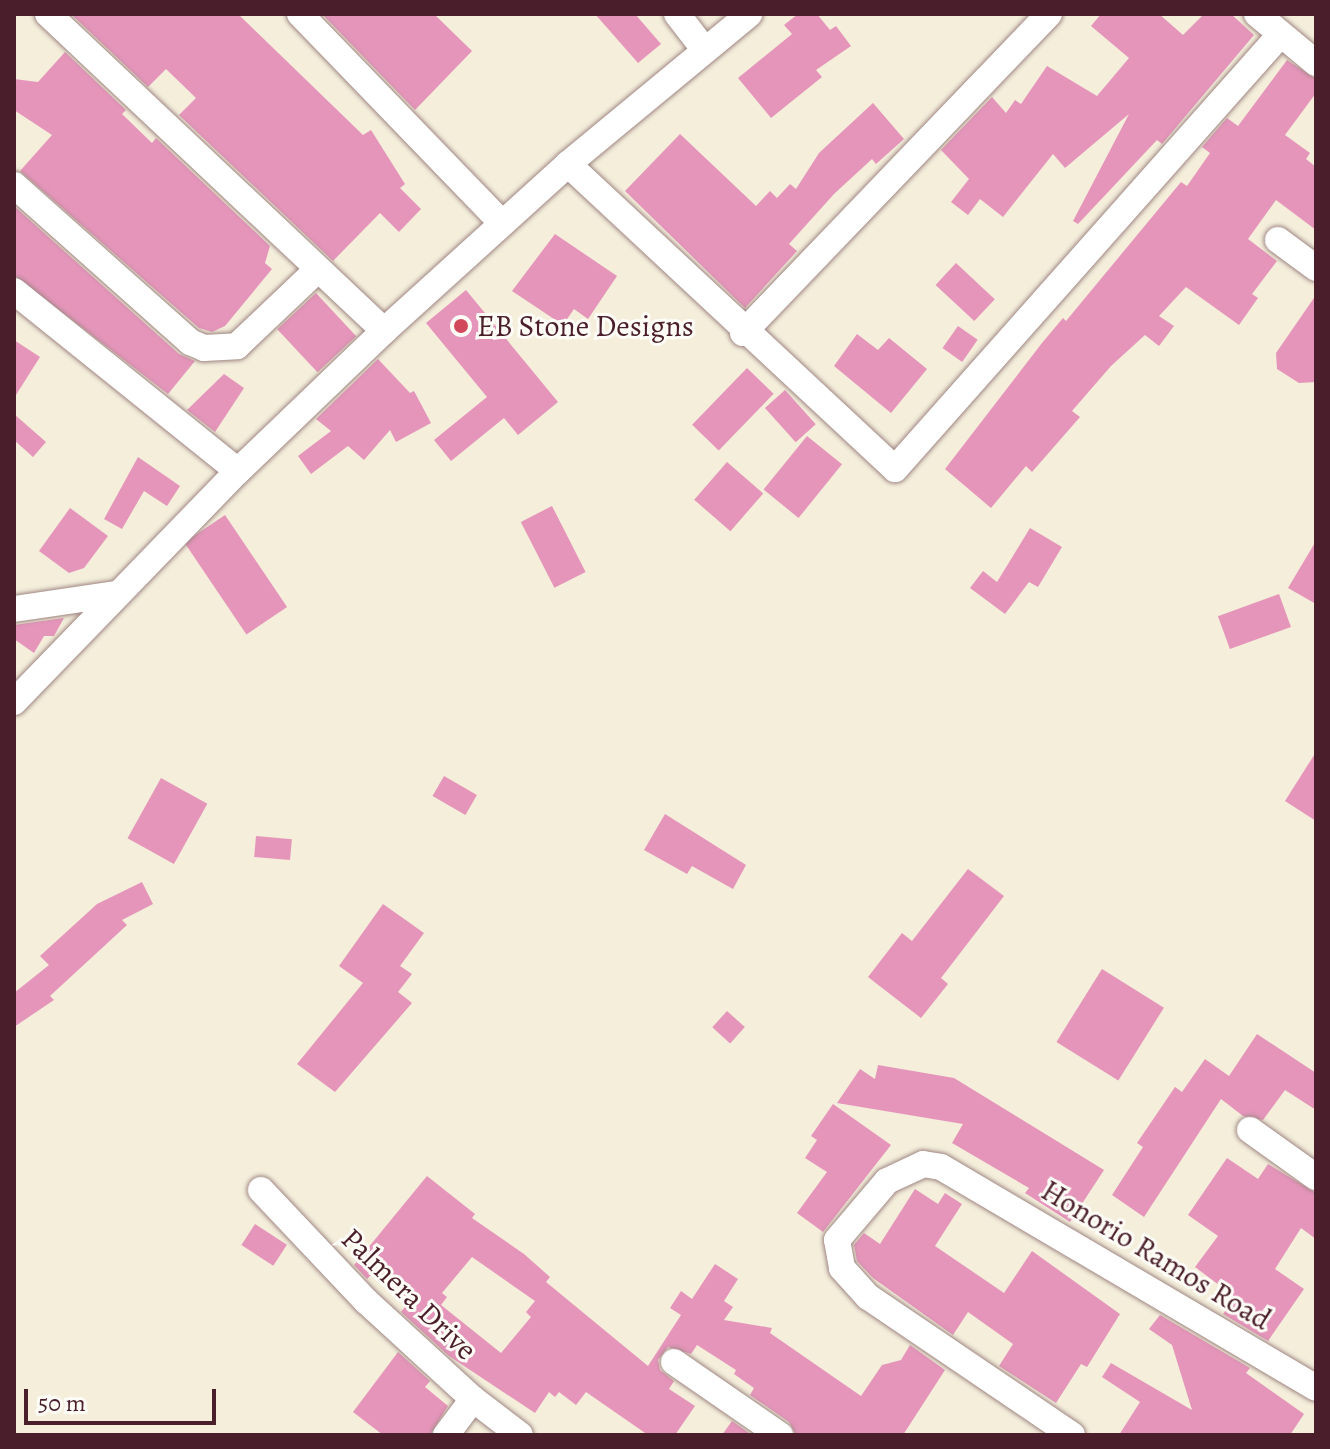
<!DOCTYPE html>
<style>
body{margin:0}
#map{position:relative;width:1330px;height:1449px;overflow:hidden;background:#f4eedb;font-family:Alegreya,serif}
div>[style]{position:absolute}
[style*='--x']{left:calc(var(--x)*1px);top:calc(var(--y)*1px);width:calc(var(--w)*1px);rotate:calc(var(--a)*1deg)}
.building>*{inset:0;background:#e595ba;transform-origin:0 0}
.roads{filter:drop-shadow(0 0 2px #9f8683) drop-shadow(0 0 2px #9f8683)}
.minor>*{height:26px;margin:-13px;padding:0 13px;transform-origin:13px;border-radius:13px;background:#fff}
.dots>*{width:22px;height:22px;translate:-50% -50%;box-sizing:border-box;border:4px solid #fdfcf7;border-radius:50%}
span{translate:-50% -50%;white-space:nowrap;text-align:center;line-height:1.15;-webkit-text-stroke:6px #fdfcf7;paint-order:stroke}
.poi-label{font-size:30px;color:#4a1f2b}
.left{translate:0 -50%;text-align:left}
.street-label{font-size:30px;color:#4a1f2b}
.frame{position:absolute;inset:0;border:16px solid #4a1f2b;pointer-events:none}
.scale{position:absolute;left:24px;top:1389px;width:192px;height:36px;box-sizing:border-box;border:4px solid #4a1f2b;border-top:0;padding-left:10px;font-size:24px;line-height:28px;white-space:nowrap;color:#4a1f2b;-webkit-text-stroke:6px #fdfcf7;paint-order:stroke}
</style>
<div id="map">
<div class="building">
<i style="clip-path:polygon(71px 14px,238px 14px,363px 135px,371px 130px,405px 184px,400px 188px,421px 209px,399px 232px,380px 213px,333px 261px,179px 115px,196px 98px,166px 69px,148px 87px)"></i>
<i style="clip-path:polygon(322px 14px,434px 14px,472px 51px,415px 110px)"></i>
<i style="clip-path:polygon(595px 14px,635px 14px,661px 44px,638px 63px)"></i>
<i style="clip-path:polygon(798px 14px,817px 14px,830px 30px,836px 26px,851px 46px,816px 70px,822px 77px,771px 118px,738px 78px,792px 34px,784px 25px)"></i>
<i style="clip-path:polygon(1101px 14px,1159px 14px,1183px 35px,1204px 14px,1231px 14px,1254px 35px,1162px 144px,1157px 140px,1078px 224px,1073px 221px,1129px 114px,1065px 168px,1053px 154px,1003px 217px,980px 199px,968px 215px,951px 202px,969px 179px,941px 150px,992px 97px,1006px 113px,1015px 100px,1021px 104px,1047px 66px,1097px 96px,1129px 58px,1091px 26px)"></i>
<i style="clip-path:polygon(65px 52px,126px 110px,122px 114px,152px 143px,156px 138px,270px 246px,265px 263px,272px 269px,225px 326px,212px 332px,199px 328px,20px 171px,52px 135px,14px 110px,14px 79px,38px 82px)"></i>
<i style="clip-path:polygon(1287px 60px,1316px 79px,1316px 93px,1285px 135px,1310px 153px,1306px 159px,1316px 167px,1316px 230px,1276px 200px,1248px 239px,1277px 261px,1252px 294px,1258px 298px,1239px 325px,1186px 287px,1159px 316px,1174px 326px,1159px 346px,1145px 335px,1111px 366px,1072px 411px,1080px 417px,1032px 472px,1026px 466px,991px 508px,945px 469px,1042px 343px,1063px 318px,1066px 321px,1181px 182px,1187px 186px,1210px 153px,1202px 147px,1227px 118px,1238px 126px)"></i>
<i style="clip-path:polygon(873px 103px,904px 139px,876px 164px,872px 159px,834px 194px,789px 244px,797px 251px,745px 308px,625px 191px,680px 134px,756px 206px,770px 191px,777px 198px,790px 184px,796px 189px,819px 153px)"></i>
<i style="clip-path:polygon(14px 206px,179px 354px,195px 361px,168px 394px,14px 275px)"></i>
<i style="clip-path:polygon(555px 234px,617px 276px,588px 319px,574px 309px,563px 325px,512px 291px)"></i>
<i style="left:956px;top:263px;width:53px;height:30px;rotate:43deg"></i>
<i style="clip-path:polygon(466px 290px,558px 402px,518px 435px,504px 418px,451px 461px,434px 440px,487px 397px,426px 323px)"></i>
<i style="left:316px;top:293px;width:59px;height:53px;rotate:47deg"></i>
<i style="clip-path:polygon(1316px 295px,1316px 382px,1299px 383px,1277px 369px,1276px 353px)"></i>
<i style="left:958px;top:326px;width:24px;height:27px;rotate:35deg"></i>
<i style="clip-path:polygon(857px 334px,878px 350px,889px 338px,927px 369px,891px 413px,834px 366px)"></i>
<i style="clip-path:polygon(14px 340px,40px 357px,14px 398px)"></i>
<i style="clip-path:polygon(378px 359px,410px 393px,414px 391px,431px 423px,396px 442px,390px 430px,364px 460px,348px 446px,311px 474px,298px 456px,331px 431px,316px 419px)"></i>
<i style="left:747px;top:368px;width:37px;height:79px;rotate:44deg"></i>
<i style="clip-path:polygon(224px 374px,244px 388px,215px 432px,187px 410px)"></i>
<i style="left:785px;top:390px;width:46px;height:27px;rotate:48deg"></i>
<i style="clip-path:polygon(14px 414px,46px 442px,33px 457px,14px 440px)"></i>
<i style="left:807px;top:436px;width:45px;height:69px;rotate:39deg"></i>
<i style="clip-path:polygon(138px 457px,180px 486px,167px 506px,144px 491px,122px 529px,104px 519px)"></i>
<i style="left:727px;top:462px;width:48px;height:50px;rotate:41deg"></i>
<i style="left:552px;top:506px;width:74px;height:35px;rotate:63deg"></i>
<i style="clip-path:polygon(70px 508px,108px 536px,84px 568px,69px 573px,39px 551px)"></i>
<i style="left:225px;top:515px;width:111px;height:49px;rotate:56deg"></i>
<i style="clip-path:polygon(1030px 528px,1062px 547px,1038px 587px,1029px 582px,1005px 614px,970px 588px,983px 571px,997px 582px)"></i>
<i style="clip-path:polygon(1316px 541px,1316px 604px,1288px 588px)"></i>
<i style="left:1279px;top:594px;width:35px;height:65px;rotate:70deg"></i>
<i style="clip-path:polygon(64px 618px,54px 636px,44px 636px,34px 653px,14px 639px,14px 625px)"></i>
<i style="clip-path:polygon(1316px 752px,1316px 821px,1285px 801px)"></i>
<i style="left:444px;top:776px;width:38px;height:23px;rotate:30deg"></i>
<i style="left:161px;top:778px;width:53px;height:69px;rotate:29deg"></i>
<i style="clip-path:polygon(665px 814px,746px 865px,733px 889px,692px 866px,687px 874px,644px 850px)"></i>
<i style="left:256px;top:836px;width:36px;height:21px;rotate:5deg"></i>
<i style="clip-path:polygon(968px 869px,1004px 896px,941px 978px,948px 984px,921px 1018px,868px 977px,902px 933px,912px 941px)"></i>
<i style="clip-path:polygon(142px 882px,153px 904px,122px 920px,127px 925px,50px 996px,54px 1000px,14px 1027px,14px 993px,49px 965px,40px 956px,97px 904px)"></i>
<i style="clip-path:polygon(383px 904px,424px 933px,400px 966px,412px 974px,398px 992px,412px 1003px,335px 1092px,297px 1064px,363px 983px,339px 966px)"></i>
<i style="left:1102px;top:969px;width:73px;height:86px;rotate:32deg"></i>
<i style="left:727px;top:1011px;width:24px;height:22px;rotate:42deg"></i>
<i style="clip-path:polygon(1257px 1034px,1316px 1073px,1316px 1110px,1285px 1090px,1263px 1120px,1243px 1116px,1221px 1099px,1144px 1217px,1112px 1195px,1143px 1147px,1137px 1143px,1175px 1087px,1182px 1092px,1205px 1059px,1229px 1076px)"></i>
<i style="clip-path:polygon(878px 1065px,954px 1078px,1104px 1170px,1070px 1222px,1025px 1193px,1029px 1188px,952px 1143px,963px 1124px,837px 1103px,860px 1069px,875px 1079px)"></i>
<i style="clip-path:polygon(833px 1104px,891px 1145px,823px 1232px,797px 1213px,827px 1172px,805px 1158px,817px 1140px,811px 1136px)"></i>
<i style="clip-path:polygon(1227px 1158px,1258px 1179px,1268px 1164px,1316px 1193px,1316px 1239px,1301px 1228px,1275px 1269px,1304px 1289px,1268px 1341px,1223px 1314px,1235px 1297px,1195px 1267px,1218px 1236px,1188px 1215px)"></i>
<i style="clip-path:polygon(evenodd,427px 1176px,475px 1214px,472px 1218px,524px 1254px,550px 1277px,546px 1282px,648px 1366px,681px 1315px,670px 1308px,681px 1291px,692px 1299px,715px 1264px,738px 1279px,724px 1301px,733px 1307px,724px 1320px,772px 1328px,770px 1333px,861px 1396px,882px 1365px,901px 1360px,910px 1345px,945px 1370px,903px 1435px,796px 1435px,789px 1422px,750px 1395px,754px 1388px,734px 1374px,736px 1370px,697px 1345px,691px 1354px,668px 1347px,658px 1360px,660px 1370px,674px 1381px,669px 1389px,695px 1406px,675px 1435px,648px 1435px,586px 1392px,576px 1405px,559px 1392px,555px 1397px,549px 1392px,535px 1413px,449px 1356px,401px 1312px,410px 1300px,374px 1272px,367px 1279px,354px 1265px,427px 1176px,472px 1257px,535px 1301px,526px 1312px,531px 1317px,501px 1353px,441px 1305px,447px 1297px,442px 1293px,472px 1257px)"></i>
<i style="clip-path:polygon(915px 1189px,938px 1204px,945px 1193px,962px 1204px,935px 1246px,1004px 1293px,1032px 1251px,1120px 1314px,1087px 1367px,1081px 1364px,1056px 1403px,999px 1366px,1013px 1344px,968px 1312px,953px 1335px,873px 1278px,857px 1261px,854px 1245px,864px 1233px,880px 1244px)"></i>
<i style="left:255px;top:1224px;width:38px;height:25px;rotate:33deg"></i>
<i style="clip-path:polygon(1160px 1315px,1250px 1368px,1246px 1373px,1304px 1414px,1290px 1435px,1119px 1435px,1140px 1402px,1102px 1377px,1111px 1363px,1192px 1410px,1172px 1345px,1149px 1329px)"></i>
<i style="clip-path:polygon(398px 1352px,430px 1381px,425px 1387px,448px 1406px,430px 1435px,383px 1435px,353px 1412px)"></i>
<i style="clip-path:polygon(732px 1421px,752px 1435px,722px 1435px)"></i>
</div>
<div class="roads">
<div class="minor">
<i style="--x:48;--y:14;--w:462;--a:43.3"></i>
<i style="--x:300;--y:14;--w:291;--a:46"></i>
<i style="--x:677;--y:14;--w:44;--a:52.4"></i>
<i style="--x:1257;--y:14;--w:77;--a:39.7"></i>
<i style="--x:568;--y:164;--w:447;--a:43"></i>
<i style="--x:895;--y:469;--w:579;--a:-48.43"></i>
<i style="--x:14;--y:185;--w:236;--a:41.7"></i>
<i style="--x:190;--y:342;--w:15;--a:23"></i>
<i style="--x:204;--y:348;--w:33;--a:-3"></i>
<i style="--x:237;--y:346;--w:110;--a:-43.5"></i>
<i style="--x:1278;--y:240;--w:47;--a:36.4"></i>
<i style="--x:14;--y:291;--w:287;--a:38.8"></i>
<i style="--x:743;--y:333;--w:442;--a:-46.2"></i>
<i style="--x:14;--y:609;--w:104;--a:-8.3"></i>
<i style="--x:14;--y:702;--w:322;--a:-45.9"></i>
<i style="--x:238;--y:471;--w:202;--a:-43.8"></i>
<i style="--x:384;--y:331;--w:248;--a:-42.2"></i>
<i style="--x:568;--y:164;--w:235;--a:-39.6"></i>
<i style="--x:1250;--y:1130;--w:81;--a:35.5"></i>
<i style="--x:261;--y:1190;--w:153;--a:46.6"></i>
<i style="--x:366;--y:1301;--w:145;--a:42.5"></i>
<i style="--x:473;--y:1399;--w:59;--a:37.5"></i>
<i style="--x:674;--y:1362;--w:129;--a:34.6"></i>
<i style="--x:446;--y:1435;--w:45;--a:-53.1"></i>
<i style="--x:1072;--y:1435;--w:246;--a:-145.9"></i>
<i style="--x:868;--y:1297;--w:39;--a:-132"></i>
<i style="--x:842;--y:1268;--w:28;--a:-100"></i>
<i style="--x:837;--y:1240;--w:77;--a:-49.7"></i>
<i style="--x:887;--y:1181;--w:40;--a:-25"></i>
<i style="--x:923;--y:1164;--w:18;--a:9"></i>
<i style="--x:941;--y:1167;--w:435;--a:30.5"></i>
</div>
</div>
<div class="dots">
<i style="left:461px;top:326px;background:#d1495b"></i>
</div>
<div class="poi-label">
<span class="left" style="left:477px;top:326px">EB Stone Designs</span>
</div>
<div class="street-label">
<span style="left:1156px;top:1255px;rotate:31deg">Honorio Ramos Road</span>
<span style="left:409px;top:1294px;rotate:44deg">Palmera Drive</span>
</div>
<div class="frame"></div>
<div class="scale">50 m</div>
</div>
